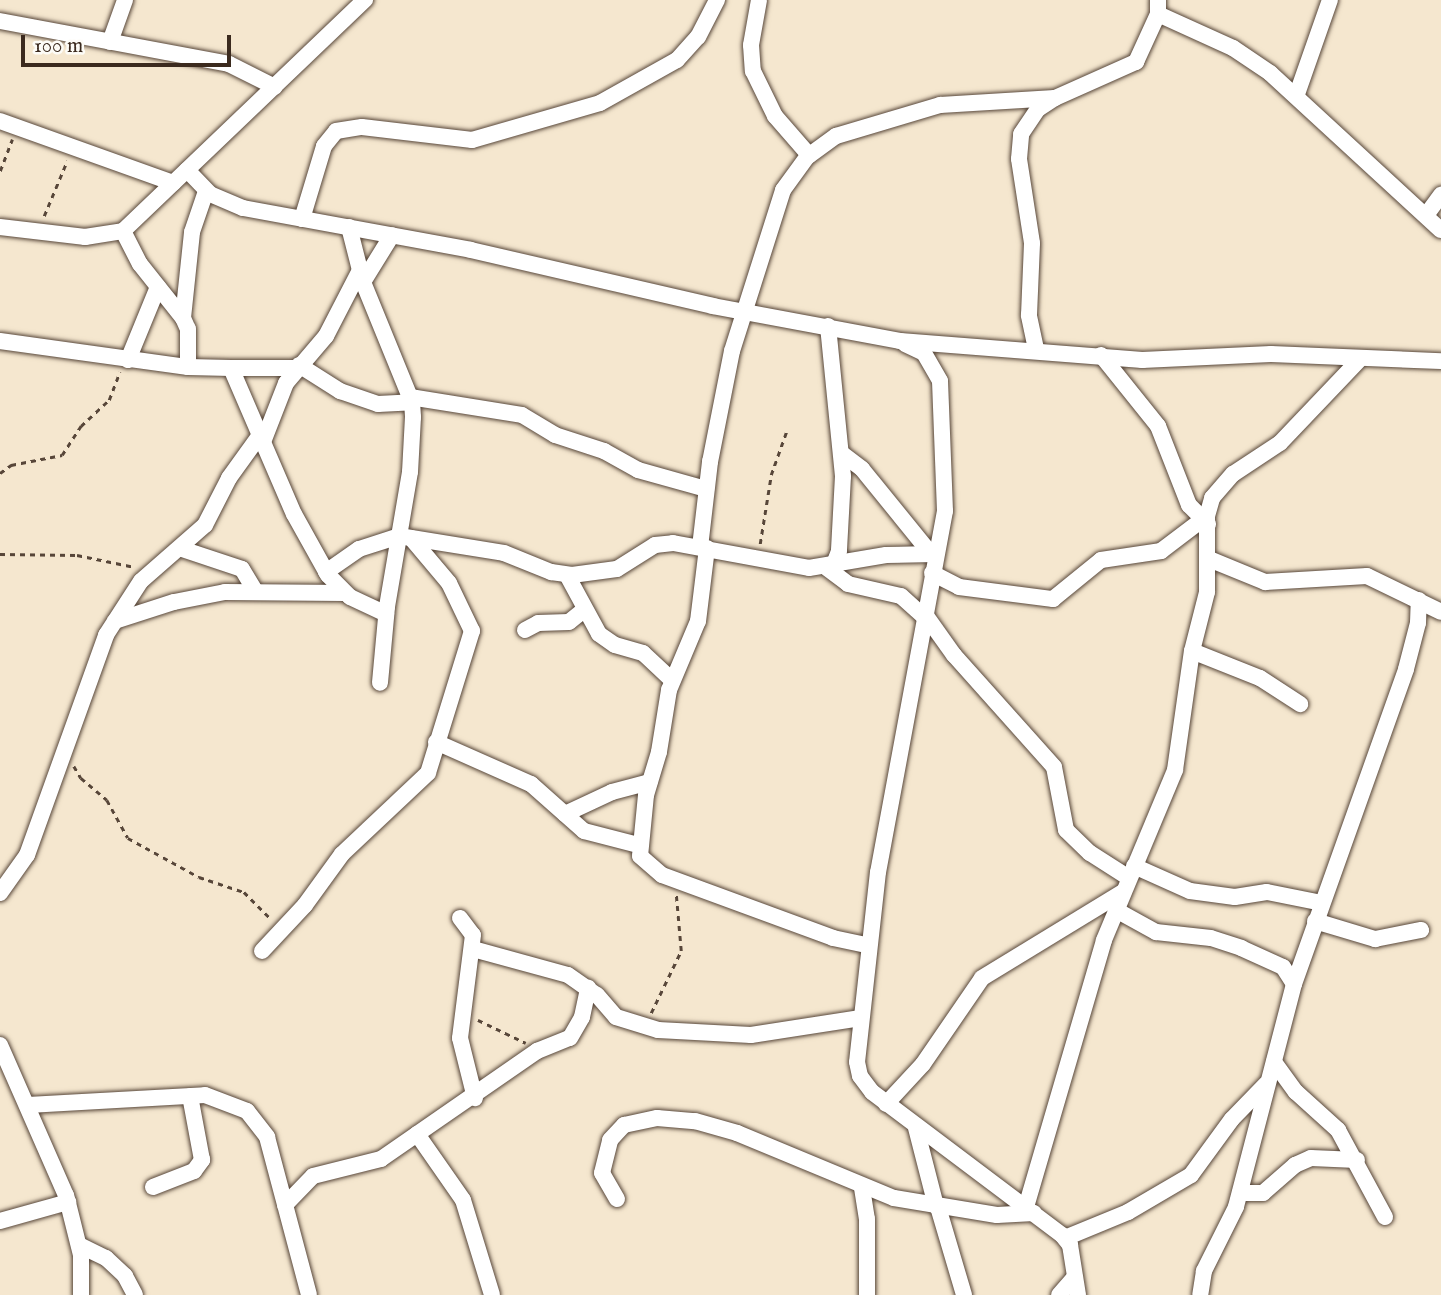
<!DOCTYPE html>
<style>
body{margin:0}
#map{position:relative;width:1441px;height:1295px;overflow:hidden;background:#f5e7cf;font-family:"IM FELL English",serif}
div>[style]{position:absolute}
[style*='--x']{left:calc(var(--x)*1px);top:calc(var(--y)*1px);width:calc(var(--w)*1px);rotate:calc(var(--a)*1deg)}
.path>*{height:2.5px;margin-top:-1.25px;transform-origin:0;background:repeating-linear-gradient(90deg,#574639 0 5px,transparent 0 10px)}
.roads{filter:drop-shadow(0 0 2px #574639) drop-shadow(0 0 2px #574639)}
.minor>*{height:16px;margin:-8px;padding:0 8px;transform-origin:8px;border-radius:8px;background:#fff}
span{translate:-50% -50%;white-space:nowrap;text-align:center;line-height:1.15;-webkit-text-stroke:5px #fdfcf7;paint-order:stroke}
.scale{position:absolute;left:21px;top:35px;width:210px;height:32px;box-sizing:border-box;border:4px solid #3b2a1e;border-top:0;padding-left:9px;font-size:21px;line-height:24px;white-space:nowrap;color:#3b2a1e;-webkit-text-stroke:5px #fdfcf7;paint-order:stroke}
</style>
<div id="map">
<div class="path">
<i style="--x:0;--y:171;--w:34;--a:-69"></i>
<i style="--x:44;--y:216;--w:60;--a:-67.3"></i>
<i style="--x:0;--y:473;--w:14;--a:-36"></i>
<i style="--x:11;--y:465;--w:52;--a:-11.1"></i>
<i style="--x:62;--y:455;--w:35;--a:-57"></i>
<i style="--x:81;--y:426;--w:38;--a:-43"></i>
<i style="--x:109;--y:400;--w:30;--a:-69"></i>
<i style="--x:760;--y:544;--w:70;--a:-80.9"></i>
<i style="--x:771;--y:475;--w:48;--a:-70.4"></i>
<i style="--x:0;--y:554;--w:77;--a:0.7"></i>
<i style="--x:77;--y:555;--w:59;--a:11.7"></i>
<i style="--x:74;--y:766;--w:14;--a:60"></i>
<i style="--x:81;--y:778;--w:34;--a:40"></i>
<i style="--x:107;--y:800;--w:43;--a:61.1"></i>
<i style="--x:128;--y:838;--w:81;--a:28.8"></i>
<i style="--x:199;--y:877;--w:47;--a:18.4"></i>
<i style="--x:244;--y:892;--w:38;--a:45"></i>
<i style="--x:651;--y:1013;--w:69;--a:-64.2"></i>
<i style="--x:681;--y:951;--w:57;--a:-95"></i>
<i style="--x:478;--y:1020;--w:53;--a:25.6"></i>
</div>
<div class="roads">
<div class="minor">
<i style="--x:759;--y:0;--w:46;--a:100.1"></i>
<i style="--x:751;--y:45;--w:26;--a:86"></i>
<i style="--x:753;--y:71;--w:50;--a:63.9"></i>
<i style="--x:775;--y:116;--w:52;--a:48.9"></i>
<i style="--x:1158;--y:14;--w:82;--a:24.4"></i>
<i style="--x:1233;--y:48;--w:45;--a:34"></i>
<i style="--x:1270;--y:73;--w:232;--a:42.6"></i>
<i style="--x:0;--y:21;--w:233;--a:10.6"></i>
<i style="--x:229;--y:64;--w:51;--a:26.6"></i>
<i style="--x:110;--y:42;--w:45;--a:-70.3"></i>
<i style="--x:1297;--y:94;--w:100;--a:-70.7"></i>
<i style="--x:0;--y:121;--w:184;--a:19.7"></i>
<i style="--x:187;--y:170;--w:33;--a:46"></i>
<i style="--x:210;--y:194;--w:36;--a:23"></i>
<i style="--x:243;--y:208;--w:232;--a:10.4"></i>
<i style="--x:471;--y:250;--w:248;--a:13"></i>
<i style="--x:713;--y:306;--w:190;--a:10.6"></i>
<i style="--x:900;--y:341;--w:243;--a:4.5"></i>
<i style="--x:1142;--y:360;--w:129;--a:-2.7"></i>
<i style="--x:1271;--y:354;--w:170;--a:2.4"></i>
<i style="--x:1427;--y:214;--w:24;--a:-54"></i>
<i style="--x:302;--y:219;--w:76;--a:-73.2"></i>
<i style="--x:324;--y:146;--w:19;--a:-51"></i>
<i style="--x:336;--y:131;--w:26;--a:-9"></i>
<i style="--x:362;--y:127;--w:111;--a:6.7"></i>
<i style="--x:472;--y:140;--w:133;--a:-16.1"></i>
<i style="--x:600;--y:103;--w:88;--a:-29.2"></i>
<i style="--x:677;--y:60;--w:31;--a:-48"></i>
<i style="--x:698;--y:37;--w:42;--a:-62.8"></i>
<i style="--x:0;--y:227;--w:86;--a:6.7"></i>
<i style="--x:85;--y:237;--w:38;--a:-9"></i>
<i style="--x:123;--y:231;--w:335;--a:-43.7"></i>
<i style="--x:349;--y:227;--w:57;--a:75.7"></i>
<i style="--x:363;--y:282;--w:130;--a:67.8"></i>
<i style="--x:412;--y:402;--w:15;--a:86"></i>
<i style="--x:413;--y:417;--w:55;--a:93.1"></i>
<i style="--x:410;--y:472;--w:137;--a:99.7"></i>
<i style="--x:387;--y:607;--w:76;--a:95.3"></i>
<i style="--x:123;--y:231;--w:37;--a:63"></i>
<i style="--x:140;--y:264;--w:69;--a:51.5"></i>
<i style="--x:183;--y:318;--w:12;--a:66"></i>
<i style="--x:188;--y:329;--w:38;--a:90"></i>
<i style="--x:188;--y:367;--w:43;--a:1.3"></i>
<i style="--x:231;--y:368;--w:159;--a:66.7"></i>
<i style="--x:294;--y:514;--w:70;--a:60.9"></i>
<i style="--x:328;--y:575;--w:31;--a:45"></i>
<i style="--x:350;--y:597;--w:40;--a:25"></i>
<i style="--x:363;--y:282;--w:55;--a:-58.3"></i>
<i style="--x:183;--y:318;--w:86;--a:-84"></i>
<i style="--x:192;--y:232;--w:43;--a:-71.1"></i>
<i style="--x:828;--y:326;--w:151;--a:84.3"></i>
<i style="--x:843;--y:476;--w:75;--a:93.1"></i>
<i style="--x:839;--y:551;--w:17;--a:111"></i>
<i style="--x:0;--y:341;--w:190;--a:7.9"></i>
<i style="--x:905;--y:344;--w:21;--a:25"></i>
<i style="--x:924;--y:353;--w:32;--a:60"></i>
<i style="--x:940;--y:381;--w:130;--a:87.8"></i>
<i style="--x:945;--y:511;--w:367;--a:100.5"></i>
<i style="--x:878;--y:872;--w:191;--a:96.3"></i>
<i style="--x:857;--y:1062;--w:14;--a:78"></i>
<i style="--x:860;--y:1076;--w:20;--a:53"></i>
<i style="--x:872;--y:1092;--w:238;--a:37"></i>
<i style="--x:1062;--y:1235;--w:13;--a:51"></i>
<i style="--x:1070;--y:1245;--w:51;--a:80.9"></i>
<i style="--x:1036;--y:349;--w:35;--a:-102"></i>
<i style="--x:1029;--y:315;--w:72;--a:-87.6"></i>
<i style="--x:1032;--y:243;--w:85;--a:-98.8"></i>
<i style="--x:1019;--y:159;--w:25;--a:-85"></i>
<i style="--x:1021;--y:134;--w:30;--a:-56"></i>
<i style="--x:1038;--y:109;--w:20;--a:-33"></i>
<i style="--x:1055;--y:98;--w:89;--a:-24"></i>
<i style="--x:1136;--y:62;--w:53;--a:-65.4"></i>
<i style="--x:1158;--y:14;--w:14;--a:-90"></i>
<i style="--x:1101;--y:355;--w:91;--a:51.2"></i>
<i style="--x:1158;--y:426;--w:85;--a:68.6"></i>
<i style="--x:1189;--y:505;--w:27;--a:45"></i>
<i style="--x:128;--y:360;--w:79;--a:-67.7"></i>
<i style="--x:299;--y:365;--w:49;--a:32.4"></i>
<i style="--x:340;--y:391;--w:40;--a:18.9"></i>
<i style="--x:378;--y:404;--w:34;--a:-3"></i>
<i style="--x:231;--y:368;--w:64;--a:0"></i>
<i style="--x:410;--y:397;--w:113;--a:9.1"></i>
<i style="--x:522;--y:415;--w:39;--a:31"></i>
<i style="--x:555;--y:435;--w:52;--a:18.1"></i>
<i style="--x:604;--y:451;--w:39;--a:29"></i>
<i style="--x:638;--y:470;--w:71;--a:15.6"></i>
<i style="--x:263;--y:442;--w:63;--a:-68.7"></i>
<i style="--x:286;--y:383;--w:62;--a:-49.6"></i>
<i style="--x:326;--y:336;--w:74;--a:-62.7"></i>
<i style="--x:841;--y:453;--w:26;--a:37"></i>
<i style="--x:862;--y:469;--w:109;--a:50.9"></i>
<i style="--x:700;--y:547;--w:86;--a:-83.3"></i>
<i style="--x:710;--y:462;--w:113;--a:-78.8"></i>
<i style="--x:732;--y:351;--w:169;--a:-72.4"></i>
<i style="--x:783;--y:190;--w:41;--a:-54"></i>
<i style="--x:807;--y:157;--w:36;--a:-36"></i>
<i style="--x:836;--y:136;--w:109;--a:-16.6"></i>
<i style="--x:940;--y:105;--w:115;--a:-3.5"></i>
<i style="--x:707;--y:548;--w:74;--a:97"></i>
<i style="--x:698;--y:621;--w:75;--a:112.8"></i>
<i style="--x:669;--y:690;--w:63;--a:99.2"></i>
<i style="--x:659;--y:752;--w:45;--a:106.8"></i>
<i style="--x:646;--y:795;--w:61;--a:95.6"></i>
<i style="--x:640;--y:856;--w:29;--a:41"></i>
<i style="--x:662;--y:875;--w:182;--a:20.2"></i>
<i style="--x:833;--y:938;--w:35;--a:12"></i>
<i style="--x:182;--y:549;--w:63;--a:18.4"></i>
<i style="--x:242;--y:569;--w:26;--a:59"></i>
<i style="--x:1209;--y:559;--w:61;--a:22.3"></i>
<i style="--x:1265;--y:582;--w:102;--a:-3.4"></i>
<i style="--x:1367;--y:576;--w:82;--a:25.9"></i>
<i style="--x:827;--y:568;--w:26;--a:37"></i>
<i style="--x:848;--y:584;--w:54;--a:12.8"></i>
<i style="--x:901;--y:596;--w:30;--a:42"></i>
<i style="--x:326;--y:572;--w:40;--a:-34.9"></i>
<i style="--x:359;--y:549;--w:42;--a:-18"></i>
<i style="--x:399;--y:536;--w:106;--a:9.2"></i>
<i style="--x:504;--y:553;--w:51;--a:22"></i>
<i style="--x:551;--y:572;--w:21;--a:8"></i>
<i style="--x:572;--y:575;--w:45;--a:-7.6"></i>
<i style="--x:617;--y:569;--w:45;--a:-32.3"></i>
<i style="--x:655;--y:545;--w:18;--a:-6"></i>
<i style="--x:673;--y:543;--w:138;--a:10.4"></i>
<i style="--x:809;--y:568;--w:78;--a:-9.6"></i>
<i style="--x:886;--y:555;--w:49;--a:-1.2"></i>
<i style="--x:932;--y:573;--w:30;--a:27"></i>
<i style="--x:959;--y:587;--w:95;--a:7.3"></i>
<i style="--x:1053;--y:599;--w:62;--a:-39.1"></i>
<i style="--x:1101;--y:560;--w:61;--a:-8.5"></i>
<i style="--x:1161;--y:551;--w:51;--a:-37.1"></i>
<i style="--x:567;--y:575;--w:67;--a:61.5"></i>
<i style="--x:599;--y:634;--w:19;--a:35"></i>
<i style="--x:615;--y:645;--w:29;--a:16"></i>
<i style="--x:643;--y:653;--w:40;--a:43"></i>
<i style="--x:924;--y:613;--w:52;--a:54.5"></i>
<i style="--x:954;--y:655;--w:150;--a:48.2"></i>
<i style="--x:1054;--y:767;--w:64;--a:79.2"></i>
<i style="--x:1066;--y:830;--w:33;--a:44"></i>
<i style="--x:1090;--y:853;--w:46;--a:32.7"></i>
<i style="--x:115;--y:621;--w:62;--a:-17.9"></i>
<i style="--x:174;--y:602;--w:52;--a:-11.1"></i>
<i style="--x:225;--y:592;--w:120;--a:0.5"></i>
<i style="--x:525;--y:630;--w:15;--a:-28"></i>
<i style="--x:538;--y:623;--w:31;--a:-2"></i>
<i style="--x:569;--y:622;--w:19;--a:-39"></i>
<i style="--x:1192;--y:651;--w:73;--a:21.7"></i>
<i style="--x:1260;--y:678;--w:48;--a:33"></i>
<i style="--x:436;--y:742;--w:104;--a:23.9"></i>
<i style="--x:531;--y:784;--w:71;--a:41.6"></i>
<i style="--x:584;--y:831;--w:56;--a:14.5"></i>
<i style="--x:565;--y:814;--w:52;--a:-25.1"></i>
<i style="--x:612;--y:792;--w:39;--a:-15"></i>
<i style="--x:1134;--y:866;--w:61;--a:24.1"></i>
<i style="--x:1190;--y:891;--w:45;--a:7.6"></i>
<i style="--x:1235;--y:897;--w:32;--a:-9"></i>
<i style="--x:1267;--y:892;--w:56;--a:11.3"></i>
<i style="--x:0;--y:893;--w:47;--a:-54.6"></i>
<i style="--x:27;--y:855;--w:234;--a:-70.2"></i>
<i style="--x:106;--y:635;--w:64;--a:-57.1"></i>
<i style="--x:141;--y:581;--w:85;--a:-41.2"></i>
<i style="--x:205;--y:525;--w:53;--a:-62.9"></i>
<i style="--x:229;--y:478;--w:53;--a:-54.2"></i>
<i style="--x:1116;--y:910;--w:46;--a:28.8"></i>
<i style="--x:1156;--y:932;--w:55;--a:6.2"></i>
<i style="--x:1211;--y:938;--w:32;--a:18"></i>
<i style="--x:1241;--y:948;--w:46;--a:24.3"></i>
<i style="--x:1283;--y:967;--w:20;--a:57"></i>
<i style="--x:1294;--y:984;--w:230;--a:104.6"></i>
<i style="--x:1236;--y:1207;--w:72;--a:116.6"></i>
<i style="--x:1204;--y:1271;--w:24;--a:99"></i>
<i style="--x:460;--y:918;--w:21;--a:53"></i>
<i style="--x:473;--y:935;--w:104;--a:97.2"></i>
<i style="--x:460;--y:1038;--w:62;--a:76"></i>
<i style="--x:1315;--y:921;--w:63;--a:16.7"></i>
<i style="--x:1375;--y:939;--w:47;--a:-11.1"></i>
<i style="--x:473;--y:949;--w:98;--a:15.3"></i>
<i style="--x:568;--y:975;--w:35;--a:35"></i>
<i style="--x:597;--y:995;--w:29;--a:49"></i>
<i style="--x:616;--y:1017;--w:44;--a:17.2"></i>
<i style="--x:658;--y:1030;--w:93;--a:3.1"></i>
<i style="--x:751;--y:1035;--w:111;--a:-8.8"></i>
<i style="--x:262;--y:951;--w:63;--a:-46.9"></i>
<i style="--x:305;--y:905;--w:63;--a:-54"></i>
<i style="--x:342;--y:854;--w:118;--a:-43.3"></i>
<i style="--x:428;--y:773;--w:149;--a:-72.8"></i>
<i style="--x:472;--y:631;--w:53;--a:-115.6"></i>
<i style="--x:449;--y:583;--w:59;--a:-130.2"></i>
<i style="--x:1294;--y:984;--w:334;--a:-70.4"></i>
<i style="--x:1406;--y:669;--w:48;--a:-75.4"></i>
<i style="--x:1418;--y:623;--w:23;--a:-88"></i>
<i style="--x:0;--y:1045;--w:164;--a:66.3"></i>
<i style="--x:66;--y:1195;--w:62;--a:76"></i>
<i style="--x:81;--y:1255;--w:40;--a:90"></i>
<i style="--x:1274;--y:1062;--w:37;--a:54"></i>
<i style="--x:1296;--y:1092;--w:57;--a:42.1"></i>
<i style="--x:1338;--y:1130;--w:99;--a:61.6"></i>
<i style="--x:886;--y:1104;--w:54;--a:-47.2"></i>
<i style="--x:923;--y:1064;--w:104;--a:-55.5"></i>
<i style="--x:982;--y:978;--w:165;--a:-31.4"></i>
<i style="--x:28;--y:1105;--w:177;--a:-3.2"></i>
<i style="--x:205;--y:1095;--w:45;--a:20.9"></i>
<i style="--x:247;--y:1111;--w:33;--a:52"></i>
<i style="--x:267;--y:1137;--w:163;--a:75.1"></i>
<i style="--x:916;--y:1128;--w:81;--a:75.6"></i>
<i style="--x:417;--y:1134;--w:80;--a:55.1"></i>
<i style="--x:463;--y:1200;--w:99;--a:73"></i>
<i style="--x:153;--y:1187;--w:44;--a:-21.3"></i>
<i style="--x:194;--y:1171;--w:14;--a:-54"></i>
<i style="--x:202;--y:1160;--w:65;--a:-100.6"></i>
<i style="--x:862;--y:1188;--w:31;--a:81"></i>
<i style="--x:867;--y:1219;--w:76;--a:90"></i>
<i style="--x:1240;--y:1193;--w:23;--a:0"></i>
<i style="--x:1263;--y:1193;--w:43;--a:-41.2"></i>
<i style="--x:1295;--y:1165;--w:17;--a:-24"></i>
<i style="--x:1311;--y:1158;--w:46;--a:2.5"></i>
<i style="--x:617;--y:1199;--w:30;--a:-120"></i>
<i style="--x:602;--y:1173;--w:34;--a:-76"></i>
<i style="--x:610;--y:1140;--w:21;--a:-47"></i>
<i style="--x:624;--y:1125;--w:34;--a:-12"></i>
<i style="--x:657;--y:1118;--w:38;--a:5"></i>
<i style="--x:695;--y:1121;--w:44;--a:15.9"></i>
<i style="--x:737;--y:1133;--w:170;--a:22.5"></i>
<i style="--x:894;--y:1198;--w:104;--a:9.4"></i>
<i style="--x:997;--y:1215;--w:37;--a:-3"></i>
<i style="--x:285;--y:1205;--w:40;--a:-46"></i>
<i style="--x:313;--y:1176;--w:70;--a:-14"></i>
<i style="--x:381;--y:1159;--w:190;--a:-34.7"></i>
<i style="--x:537;--y:1051;--w:35;--a:-22"></i>
<i style="--x:570;--y:1038;--w:24;--a:-60"></i>
<i style="--x:582;--y:1017;--w:30;--a:-78"></i>
<i style="--x:938;--y:1207;--w:92;--a:73.5"></i>
<i style="--x:1026;--y:1207;--w:278;--a:-73.7"></i>
<i style="--x:1104;--y:940;--w:184;--a:-67.3"></i>
<i style="--x:1175;--y:770;--w:120;--a:-81.9"></i>
<i style="--x:1192;--y:651;--w:61;--a:-75.7"></i>
<i style="--x:1207;--y:592;--w:76;--a:-90"></i>
<i style="--x:1207;--y:516;--w:19;--a:-74"></i>
<i style="--x:1212;--y:498;--w:32;--a:-49"></i>
<i style="--x:1233;--y:474;--w:56;--a:-33.4"></i>
<i style="--x:1280;--y:443;--w:115;--a:-46.4"></i>
<i style="--x:0;--y:1221;--w:71;--a:-15.6"></i>
<i style="--x:1065;--y:1238;--w:68;--a:-22.4"></i>
<i style="--x:1128;--y:1212;--w:73;--a:-30.4"></i>
<i style="--x:1191;--y:1175;--w:69;--a:-53.8"></i>
<i style="--x:1232;--y:1119;--w:49;--a:-45.8"></i>
<i style="--x:79;--y:1245;--w:30;--a:26"></i>
<i style="--x:106;--y:1258;--w:26;--a:43"></i>
<i style="--x:125;--y:1276;--w:21;--a:62"></i>
<i style="--x:1059;--y:1295;--w:23;--a:-49"></i>
</div>
</div>
<div class="scale">100 m</div>
</div>
